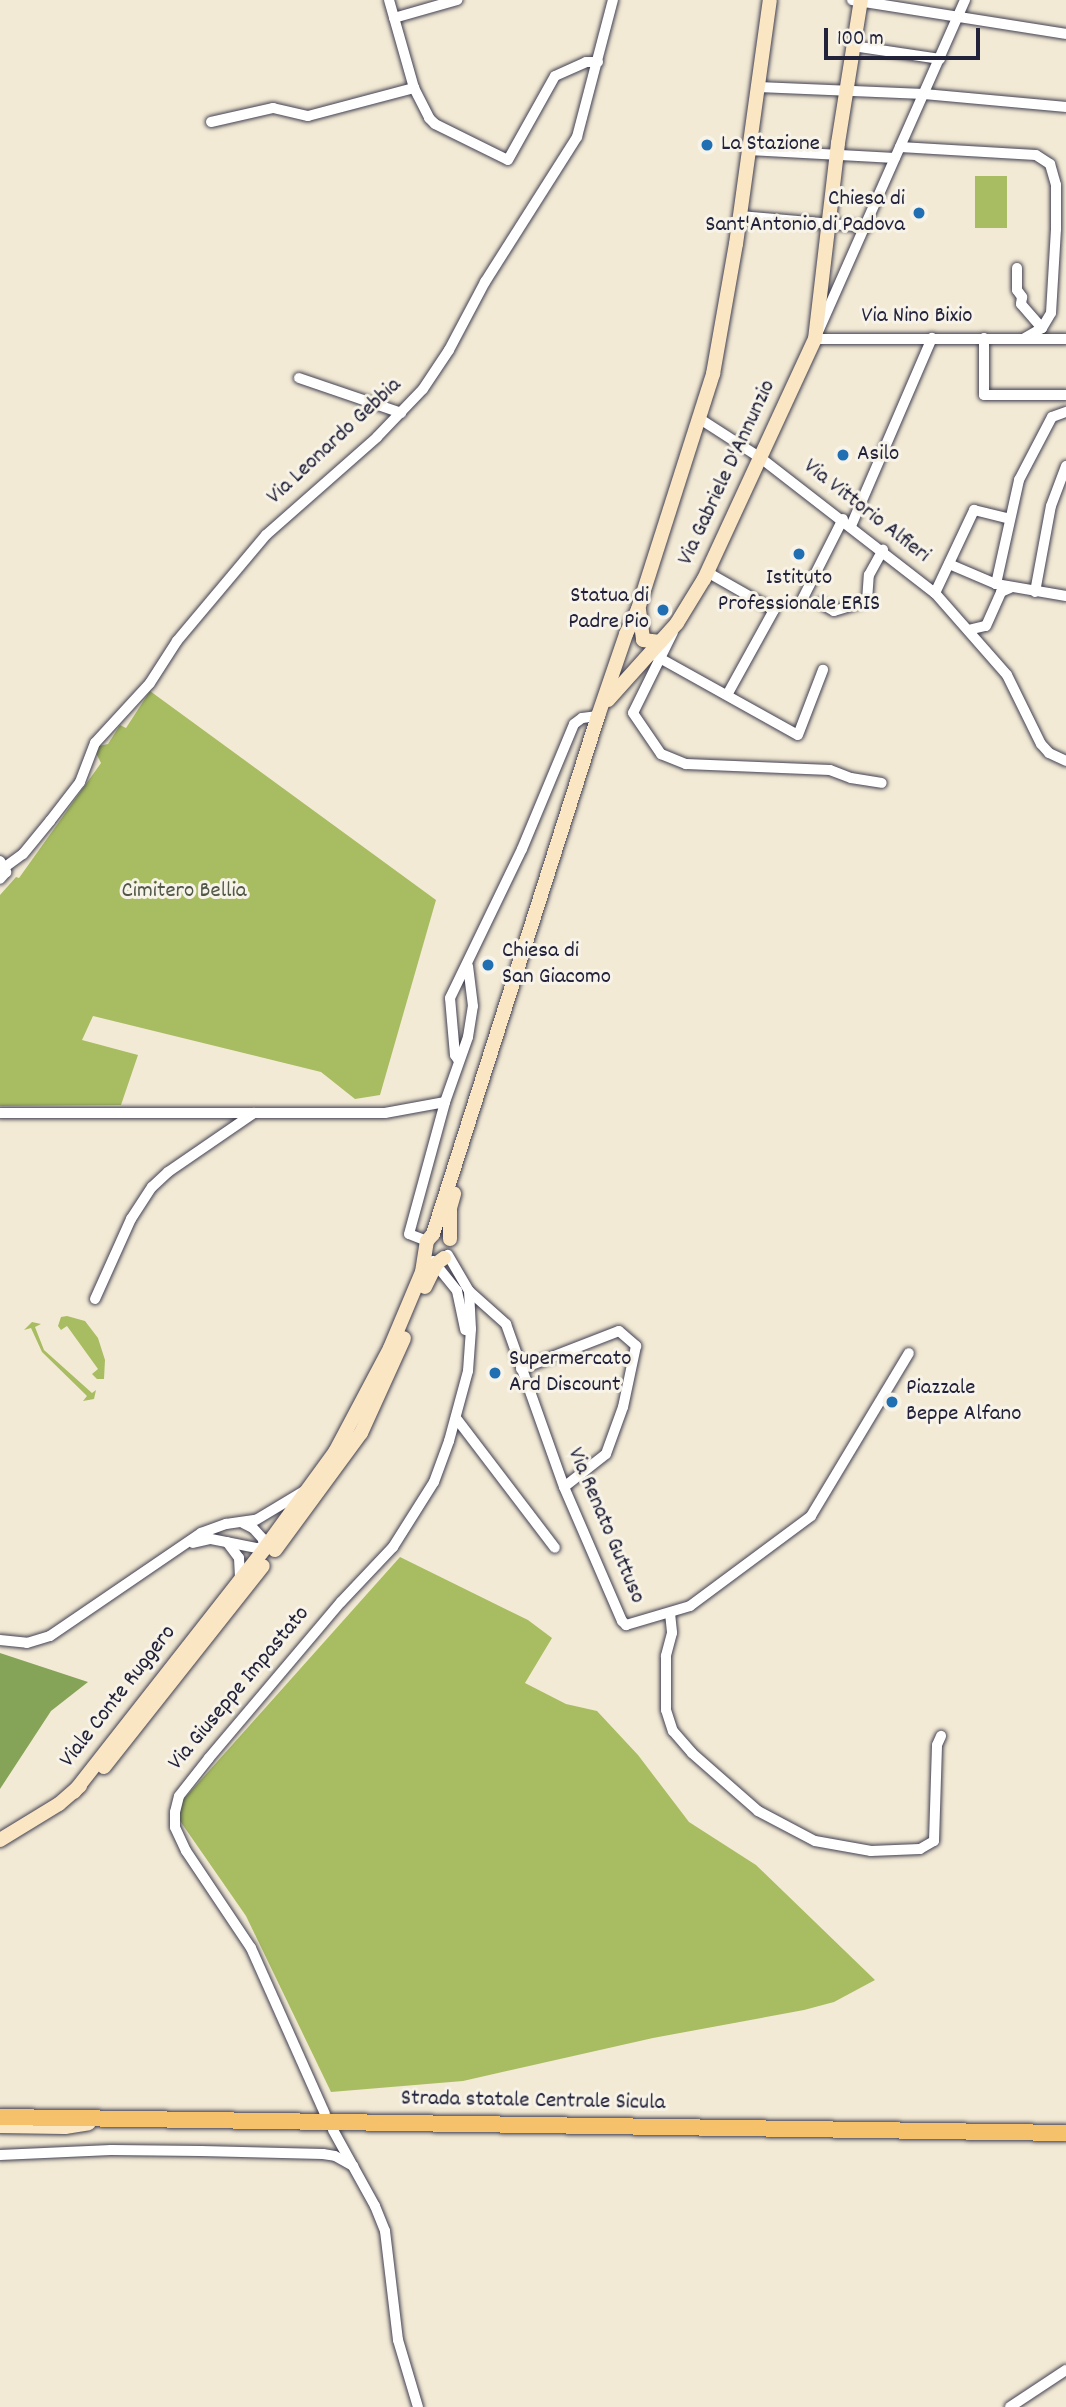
<!DOCTYPE html>
<style>
body{margin:0}
#map{position:relative;width:1066px;height:2407px;overflow:hidden;background:#f3ead5;font-family:Dekko,sans-serif}
div>[style]{position:absolute}
[style*='--x']{left:calc(var(--x)*1px);top:calc(var(--y)*1px);width:calc(var(--w)*1px);rotate:calc(var(--a)*1deg)}
.green>*{inset:0;background:#a8bd61;transform-origin:0 0}
.forest>*{inset:0;background:#86a457}
.roads{filter:drop-shadow(0 0 2px #414052) drop-shadow(0 0 2px #414052)}
.minor>*{height:10px;margin:-5px;padding:0 5px;transform-origin:5px;border-radius:5px;background:#fff}
.secondary>*{height:14px;margin:-7px;padding:0 7px;transform-origin:7px;border-radius:7px;background:#fbe6c4}
.primary>*{height:16px;margin:-8px;padding:0 8px;transform-origin:8px;border-radius:8px;background:#f5c16b}
.dots>*{width:19px;height:19px;translate:-50% -50%;box-sizing:border-box;border:4px solid #f7f3e8;border-radius:50%}
span{translate:-50% -50%;white-space:nowrap;text-align:center;line-height:1.15;-webkit-text-stroke:6px #f7f3e8;paint-order:stroke}
.poi-label{font-size:23px;color:#22223b}
.left{translate:0 -50%;text-align:left}
.right{translate:-100% -50%;text-align:right}
.street-label{font-size:23px;color:#22223b}
.park-label{font-size:23px;color:#515848}
.scale{position:absolute;left:824px;top:28px;width:156px;height:32px;box-sizing:border-box;border:4px solid #22223b;border-top:0;padding-left:9px;font-size:21px;line-height:24px;white-space:nowrap;color:#22223b;-webkit-text-stroke:5px #f7f3e8;paint-order:stroke}
</style>
<div id="map">
<div class="green">
<i style="left:975px;top:176px;width:32px;height:52px"></i>
<i style="clip-path:polygon(150px 691px,436px 900px,380px 1095px,355px 1099px,321px 1072px,93px 1016px,82px 1040px,138px 1055px,121px 1105px,0 1106px,0 895px,16px 877px,19px 878px,101px 763px,95px 751px,99px 746px,108px 744px,120px 725px,126px 728px)"></i>
<i style="clip-path:polygon(67px 1316px,85px 1321px,98px 1338px,105px 1360px,104px 1379px,97px 1379px,92px 1374px,98px 1369px,67px 1326px,61px 1330px,58px 1326px,61px 1317px)"></i>
<i style="clip-path:polygon(32px 1322px,41px 1324px,35px 1327px,44px 1350px,92px 1393px,96px 1390px,94px 1399px,83px 1401px,87px 1396px,42px 1352px,31px 1328px,24px 1330px)"></i>
<i style="clip-path:polygon(400px 1557px,528px 1620px,552px 1638px,525px 1683px,566px 1704px,597px 1711px,638px 1755px,689px 1822px,756px 1865px,875px 1980px,834px 2002px,804px 2010px,653px 2038px,463px 2081px,331px 2092px,246px 1916px,178px 1818px,183px 1800px)"></i>
</div>
<div class="forest">
<i style="clip-path:polygon(0 1653px,88px 1682px,51px 1711px,0 1789px)"></i>
</div>
<div class="roads">
<div class="minor">
<i style="--x:389;--y:0;--w:91;--a:74.1"></i>
<i style="--x:414;--y:88;--w:34;--a:63"></i>
<i style="--x:429;--y:118;--w:8;--a:45"></i>
<i style="--x:435;--y:124;--w:81;--a:26.3"></i>
<i style="--x:508;--y:160;--w:96;--a:-60.8"></i>
<i style="--x:555;--y:76;--w:34;--a:-24"></i>
<i style="--x:586;--y:62;--w:12;--a:0"></i>
<i style="--x:852;--y:0;--w:217;--a:9"></i>
<i style="--x:965;--y:0;--w:371;--a:113.9"></i>
<i style="--x:815;--y:339;--w:251;--a:0"></i>
<i style="--x:394;--y:18;--w:66;--a:-15.9"></i>
<i style="--x:853;--y:46;--w:88;--a:8.5"></i>
<i style="--x:758;--y:87;--w:166;--a:2.4"></i>
<i style="--x:924;--y:94;--w:143;--a:5.2"></i>
<i style="--x:211;--y:122;--w:64;--a:-12.7"></i>
<i style="--x:273;--y:108;--w:36;--a:13"></i>
<i style="--x:308;--y:116;--w:110;--a:-14.8"></i>
<i style="--x:900;--y:147;--w:136;--a:3.4"></i>
<i style="--x:1036;--y:155;--w:17;--a:33"></i>
<i style="--x:1050;--y:164;--w:22;--a:74"></i>
<i style="--x:1056;--y:185;--w:44;--a:90"></i>
<i style="--x:1056;--y:229;--w:84;--a:93.4"></i>
<i style="--x:1051;--y:313;--w:17;--a:121"></i>
<i style="--x:1042;--y:328;--w:20;--a:150"></i>
<i style="--x:749;--y:150;--w:146;--a:3.1"></i>
<i style="--x:740;--y:216;--w:127;--a:5"></i>
<i style="--x:1017;--y:268;--w:22;--a:90"></i>
<i style="--x:1017;--y:290;--w:9;--a:54"></i>
<i style="--x:1022;--y:297;--w:7;--a:98"></i>
<i style="--x:1021;--y:304;--w:32;--a:49"></i>
<i style="--x:984;--y:338;--w:57;--a:90"></i>
<i style="--x:984;--y:395;--w:82;--a:0"></i>
<i style="--x:299;--y:378;--w:108;--a:18.9"></i>
<i style="--x:700;--y:419;--w:74;--a:32.8"></i>
<i style="--x:762;--y:459;--w:219;--a:37.8"></i>
<i style="--x:935;--y:593;--w:109;--a:48.7"></i>
<i style="--x:1007;--y:675;--w:77;--a:63.8"></i>
<i style="--x:1041;--y:744;--w:12;--a:48"></i>
<i style="--x:1049;--y:753;--w:19;--a:25"></i>
<i style="--x:851;--y:526;--w:205;--a:-66.7"></i>
<i style="--x:949;--y:564;--w:51;--a:23.1"></i>
<i style="--x:996;--y:584;--w:71;--a:9.7"></i>
<i style="--x:707;--y:572;--w:77;--a:29.6"></i>
<i style="--x:774;--y:610;--w:97;--a:118.9"></i>
<i style="--x:996;--y:584;--w:107;--a:-77.5"></i>
<i style="--x:1019;--y:480;--w:71;--a:-62.4"></i>
<i style="--x:1052;--y:417;--w:15;--a:-20"></i>
<i style="--x:1035;--y:592;--w:87;--a:-79.5"></i>
<i style="--x:1051;--y:506;--w:43;--a:-69.4"></i>
<i style="--x:935;--y:593;--w:92;--a:-64.8"></i>
<i style="--x:974;--y:510;--w:36;--a:14"></i>
<i style="--x:801;--y:602;--w:93;--a:-63.2"></i>
<i style="--x:820;--y:603;--w:16;--a:30"></i>
<i style="--x:834;--y:611;--w:34;--a:-17"></i>
<i style="--x:867;--y:601;--w:26;--a:-86"></i>
<i style="--x:869;--y:575;--w:29;--a:-61"></i>
<i style="--x:968;--y:630;--w:18;--a:-13"></i>
<i style="--x:986;--y:626;--w:37;--a:-66"></i>
<i style="--x:1001;--y:592;--w:10;--a:-24"></i>
<i style="--x:673;--y:632;--w:90;--a:116.3"></i>
<i style="--x:633;--y:713;--w:50;--a:55.7"></i>
<i style="--x:661;--y:754;--w:27;--a:22"></i>
<i style="--x:686;--y:764;--w:144;--a:2.4"></i>
<i style="--x:830;--y:770;--w:22;--a:21"></i>
<i style="--x:851;--y:778;--w:31;--a:9"></i>
<i style="--x:656;--y:656;--w:162;--a:29.1"></i>
<i style="--x:798;--y:735;--w:70;--a:-69"></i>
<i style="--x:0;--y:861;--w:13;--a:61"></i>
<i style="--x:6;--y:872;--w:9;--a:131"></i>
<i style="--x:5;--y:867;--w:22;--a:-36"></i>
<i style="--x:23;--y:854;--w:43;--a:-50.7"></i>
<i style="--x:50;--y:821;--w:49;--a:-52.4"></i>
<i style="--x:80;--y:782;--w:42;--a:-69"></i>
<i style="--x:95;--y:743;--w:81;--a:-47.5"></i>
<i style="--x:150;--y:683;--w:50;--a:-57.3"></i>
<i style="--x:177;--y:641;--w:138;--a:-50"></i>
<i style="--x:266;--y:535;--w:148;--a:-41.4"></i>
<i style="--x:377;--y:437;--w:66;--a:-46.2"></i>
<i style="--x:423;--y:389;--w:47;--a:-56.3"></i>
<i style="--x:449;--y:350;--w:77;--a:-62.1"></i>
<i style="--x:485;--y:282;--w:172;--a:-57.6"></i>
<i style="--x:577;--y:137;--w:142;--a:-75.3"></i>
<i style="--x:459;--y:1061;--w:7;--a:-124"></i>
<i style="--x:455;--y:1055;--w:57;--a:-95"></i>
<i style="--x:450;--y:998;--w:165;--a:-64.2"></i>
<i style="--x:522;--y:849;--w:135;--a:-67.4"></i>
<i style="--x:574;--y:724;--w:10;--a:-37"></i>
<i style="--x:582;--y:718;--w:16;--a:-7"></i>
<i style="--x:0;--y:1113;--w:385;--a:0"></i>
<i style="--x:385;--y:1113;--w:61;--a:-10.4"></i>
<i style="--x:427;--y:1241;--w:19;--a:-159"></i>
<i style="--x:409;--y:1234;--w:137;--a:-74.7"></i>
<i style="--x:445;--y:1102;--w:69;--a:-70.5"></i>
<i style="--x:468;--y:1037;--w:31;--a:-81"></i>
<i style="--x:473;--y:1006;--w:40;--a:-97.1"></i>
<i style="--x:433;--y:1261;--w:38;--a:51"></i>
<i style="--x:457;--y:1291;--w:40;--a:78"></i>
<i style="--x:469;--y:1291;--w:50;--a:41.7"></i>
<i style="--x:506;--y:1324;--w:173;--a:70.4"></i>
<i style="--x:564;--y:1487;--w:146;--a:66.6"></i>
<i style="--x:622;--y:1621;--w:6;--a:45"></i>
<i style="--x:626;--y:1625;--w:67;--a:-16.5"></i>
<i style="--x:690;--y:1606;--w:151;--a:-36.6"></i>
<i style="--x:811;--y:1516;--w:190;--a:-59"></i>
<i style="--x:95;--y:1299;--w:88;--a:-65.8"></i>
<i style="--x:131;--y:1219;--w:38;--a:-57"></i>
<i style="--x:152;--y:1187;--w:22;--a:-43"></i>
<i style="--x:168;--y:1172;--w:104;--a:-34.5"></i>
<i style="--x:521;--y:1369;--w:105;--a:-21.2"></i>
<i style="--x:619;--y:1331;--w:23;--a:41"></i>
<i style="--x:636;--y:1346;--w:62;--a:102"></i>
<i style="--x:623;--y:1407;--w:50;--a:109.9"></i>
<i style="--x:606;--y:1454;--w:53;--a:141.8"></i>
<i style="--x:456;--y:1418;--w:163;--a:52.7"></i>
<i style="--x:243;--y:1523;--w:11;--a:27"></i>
<i style="--x:253;--y:1528;--w:15;--a:48"></i>
<i style="--x:263;--y:1539;--w:13;--a:86"></i>
<i style="--x:227;--y:1542;--w:20;--a:53"></i>
<i style="--x:239;--y:1558;--w:22;--a:87"></i>
<i style="--x:193;--y:1543;--w:18;--a:-13"></i>
<i style="--x:211;--y:1539;--w:47;--a:11.1"></i>
<i style="--x:257;--y:1548;--w:13;--a:-4"></i>
<i style="--x:670;--y:1613;--w:20;--a:84"></i>
<i style="--x:672;--y:1633;--w:24;--a:105"></i>
<i style="--x:666;--y:1656;--w:54;--a:90"></i>
<i style="--x:666;--y:1710;--w:22;--a:72"></i>
<i style="--x:673;--y:1731;--w:29;--a:49"></i>
<i style="--x:692;--y:1753;--w:88;--a:41.3"></i>
<i style="--x:758;--y:1811;--w:64;--a:27.8"></i>
<i style="--x:815;--y:1841;--w:57;--a:10.1"></i>
<i style="--x:871;--y:1851;--w:49;--a:-2.3"></i>
<i style="--x:920;--y:1849;--w:16;--a:-30"></i>
<i style="--x:934;--y:1841;--w:96;--a:-88.2"></i>
<i style="--x:937;--y:1745;--w:10;--a:-66"></i>
<i style="--x:0;--y:1640;--w:27;--a:6"></i>
<i style="--x:27;--y:1643;--w:24;--a:-17"></i>
<i style="--x:50;--y:1636;--w:183;--a:-34.3"></i>
<i style="--x:201;--y:1533;--w:27;--a:-20"></i>
<i style="--x:226;--y:1524;--w:30;--a:-8"></i>
<i style="--x:256;--y:1520;--w:56;--a:-31.1"></i>
<i style="--x:325;--y:2114;--w:182;--a:-114"></i>
<i style="--x:251;--y:1948;--w:117;--a:-123.8"></i>
<i style="--x:186;--y:1851;--w:26;--a:-115"></i>
<i style="--x:175;--y:1827;--w:15;--a:-90"></i>
<i style="--x:175;--y:1812;--w:16;--a:-76"></i>
<i style="--x:179;--y:1796;--w:48;--a:-51.7"></i>
<i style="--x:209;--y:1758;--w:204;--a:-49.8"></i>
<i style="--x:341;--y:1602;--w:76;--a:-46.6"></i>
<i style="--x:393;--y:1547;--w:77;--a:-57.8"></i>
<i style="--x:434;--y:1482;--w:44;--a:-69.9"></i>
<i style="--x:449;--y:1441;--w:73;--a:-74.8"></i>
<i style="--x:468;--y:1371;--w:42;--a:-85.9"></i>
<i style="--x:471;--y:1329;--w:38;--a:-93"></i>
<i style="--x:469;--y:1291;--w:42;--a:-120.3"></i>
<i style="--x:333;--y:2130;--w:87;--a:61.1"></i>
<i style="--x:375;--y:2206;--w:27;--a:68"></i>
<i style="--x:385;--y:2231;--w:110;--a:83.2"></i>
<i style="--x:398;--y:2340;--w:70;--a:73.4"></i>
<i style="--x:0;--y:2155;--w:111;--a:-2.6"></i>
<i style="--x:111;--y:2150;--w:90;--a:0.6"></i>
<i style="--x:201;--y:2151;--w:122;--a:1.4"></i>
<i style="--x:323;--y:2154;--w:12;--a:9"></i>
<i style="--x:335;--y:2156;--w:21;--a:29"></i>
<i style="--x:1010;--y:2407;--w:67;--a:-33.5"></i>
</div>
<div class="secondary">
<i style="--x:639;--y:610;--w:30;--a:82"></i>
<i style="--x:643;--y:640;--w:17;--a:7"></i>
<i style="--x:608;--y:700;--w:103;--a:-48.1"></i>
<i style="--x:677;--y:623;--w:52;--a:-58.5"></i>
<i style="--x:704;--y:579;--w:264;--a:-65.2"></i>
<i style="--x:815;--y:339;--w:197;--a:-83.3"></i>
<i style="--x:838;--y:143;--w:145;--a:-80.9"></i>
<i style="--x:450;--y:1239;--w:31;--a:-90"></i>
<i style="--x:450;--y:1208;--w:15;--a:-74"></i>
<i style="--x:425;--y:1287;--w:25;--a:-64"></i>
<i style="--x:436;--y:1264;--w:10;--a:-37"></i>
<i style="--x:275;--y:1550;--w:145;--a:-53.7"></i>
<i style="--x:361;--y:1433;--w:104;--a:-65.6"></i>
<i style="--x:104;--y:1767;--w:256;--a:-51.7"></i>
<i style="--x:74;--y:1792;--w:310;--a:-51.9"></i>
<i style="--x:265;--y:1548;--w:119;--a:-53.9"></i>
<i style="--x:335;--y:1452;--w:118;--a:-62.1"></i>
<i style="--x:390;--y:1348;--w:82;--a:-67.2"></i>
<i style="--x:422;--y:1272;--w:31;--a:-81"></i>
<i style="--x:427;--y:1241;--w:9;--a:-49"></i>
<i style="--x:433;--y:1234;--w:544;--a:-72.33"></i>
<i style="--x:598;--y:716;--w:87;--a:-71.1"></i>
<i style="--x:626;--y:634;--w:28;--a:-64"></i>
<i style="--x:638;--y:609;--w:247;--a:-72.3"></i>
<i style="--x:713;--y:374;--w:132;--a:-80"></i>
<i style="--x:736;--y:244;--w:246;--a:-82.1"></i>
<i style="--x:0;--y:1840;--w:69;--a:-31.4"></i>
<i style="--x:59;--y:1804;--w:28;--a:-41"></i>
<i style="--x:0;--y:2126;--w:65;--a:0.9"></i>
<i style="--x:65;--y:2127;--w:24;--a:-9"></i>
</div>
<div class="primary">
<i style="--x:0;--y:2117;--w:1066;--a:0.86"></i>
</div>
</div>
<div class="dots">
<i style="left:707px;top:145px;background:#1f6fb2"></i>
<i style="left:919px;top:213px;background:#1f6fb2"></i>
<i style="left:843px;top:455px;background:#1f6fb2"></i>
<i style="left:799px;top:554px;background:#1f6fb2"></i>
<i style="left:663px;top:610px;background:#1f6fb2"></i>
<i style="left:488px;top:965px;background:#1f6fb2"></i>
<i style="left:495px;top:1373px;background:#1f6fb2"></i>
<i style="left:892px;top:1402px;background:#1f6fb2"></i>
</div>
<div class="poi-label">
<span class="left" style="left:721px;top:145px">La Stazione</span>
<span class="right" style="left:905px;top:213px">Chiesa di<br>Sant'Antonio di Padova</span>
<span class="left" style="left:857px;top:455px">Asilo</span>
<span style="left:799px;top:592px">Istituto<br>Professionale ERIS</span>
<span class="right" style="left:649px;top:610px">Statua di<br>Padre Pio</span>
<span class="left" style="left:502px;top:965px">Chiesa di<br>San Giacomo</span>
<span class="left" style="left:509px;top:1373px">Supermercato<br>Ard Discount</span>
<span class="left" style="left:906px;top:1402px">Piazzale<br>Beppe Alfano</span>
</div>
<div class="street-label">
<span style="left:917px;top:317px">Via Nino Bixio</span>
<span style="left:335px;top:442px;rotate:-43deg">Via Leonardo Gebbia</span>
<span style="left:728px;top:473px;rotate:-65deg">Via Gabriele D'Annunzio</span>
<span style="left:866px;top:512px;rotate:38deg">Via Vittorio Alfieri</span>
<span style="left:605px;top:1526px;rotate:67deg">Via Renato Guttuso</span>
<span style="left:240px;top:1689px;rotate:-50deg">Via Giuseppe Impastato</span>
<span style="left:119px;top:1697px;rotate:-52deg">Viale Conte Ruggero</span>
<span style="left:533px;top:2102px;rotate:1deg">Strada statale Centrale Sicula</span>
</div>
<div class="park-label">
<span style="left:184px;top:892px">Cimitero Bellia</span>
</div>
<div class="scale">100 m</div>
</div>
